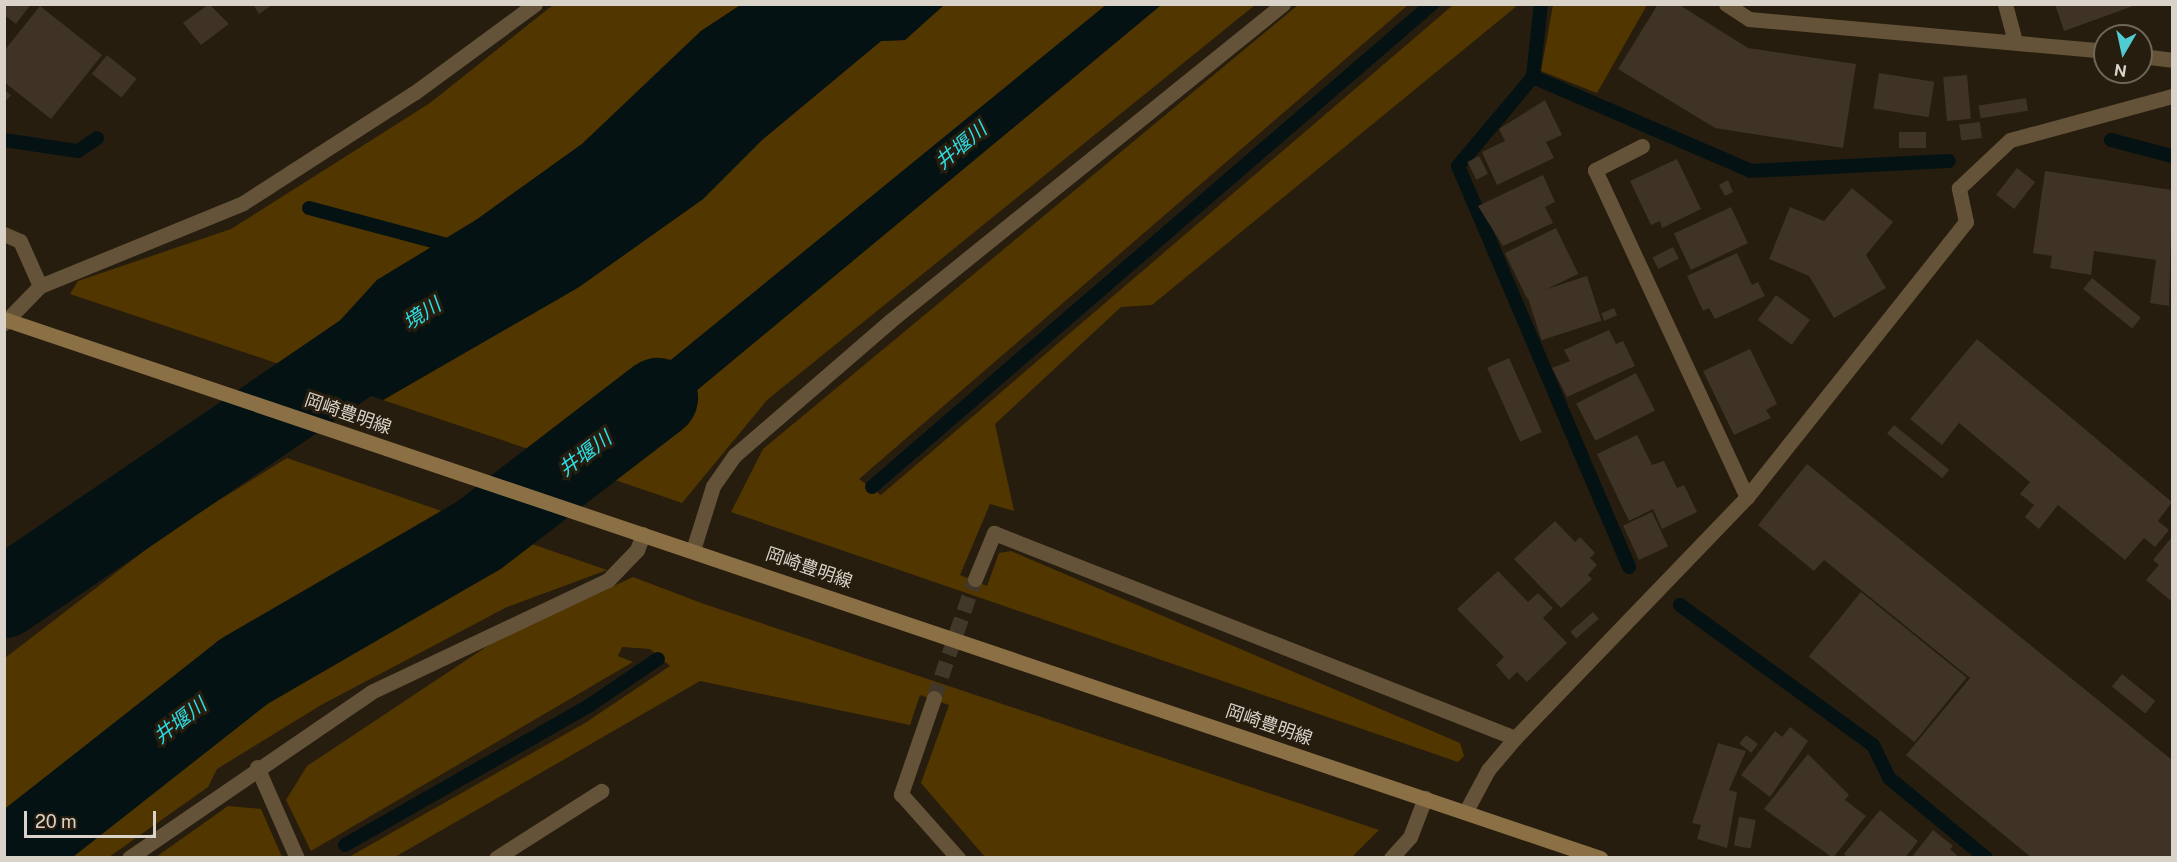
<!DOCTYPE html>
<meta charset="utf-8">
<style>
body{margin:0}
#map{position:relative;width:2177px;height:862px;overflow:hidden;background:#261d0e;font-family:"Public Sans","Noto Sans JP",sans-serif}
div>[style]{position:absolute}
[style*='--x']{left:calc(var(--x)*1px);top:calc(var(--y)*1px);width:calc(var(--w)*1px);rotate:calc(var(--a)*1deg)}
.green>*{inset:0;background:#523600}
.water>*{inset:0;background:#051213}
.stream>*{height:14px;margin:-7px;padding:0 7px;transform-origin:7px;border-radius:7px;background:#051213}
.river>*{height:80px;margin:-40px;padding:0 40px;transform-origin:40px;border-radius:40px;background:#051213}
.building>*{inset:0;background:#3e3324;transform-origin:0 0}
.minor-tunnel>*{height:15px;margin-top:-7.5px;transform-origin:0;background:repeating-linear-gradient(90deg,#41382a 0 15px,transparent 0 23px)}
.service>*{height:15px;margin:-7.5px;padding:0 7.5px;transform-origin:7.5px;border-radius:7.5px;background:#645338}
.minor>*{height:15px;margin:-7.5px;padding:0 7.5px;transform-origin:7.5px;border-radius:7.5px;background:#645338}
.secondary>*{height:15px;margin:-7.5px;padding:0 7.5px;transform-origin:7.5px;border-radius:7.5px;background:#8c7045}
span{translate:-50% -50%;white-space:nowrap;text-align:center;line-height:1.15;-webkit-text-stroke:6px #261d0e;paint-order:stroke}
.street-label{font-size:18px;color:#d9d3c9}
.water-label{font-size:20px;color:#2ddde6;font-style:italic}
.frame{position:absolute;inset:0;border:6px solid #d9d3c9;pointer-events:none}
.north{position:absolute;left:2093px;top:24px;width:60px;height:60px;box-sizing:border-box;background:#261d0e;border:2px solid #6e6659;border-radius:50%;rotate:189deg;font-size:16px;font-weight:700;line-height:24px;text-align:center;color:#d9d3c9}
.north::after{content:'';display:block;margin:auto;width:21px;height:27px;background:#51ccd3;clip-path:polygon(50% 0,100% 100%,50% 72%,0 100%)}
.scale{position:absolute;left:24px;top:811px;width:132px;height:27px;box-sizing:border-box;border:3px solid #d9d3c9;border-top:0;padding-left:8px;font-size:18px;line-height:21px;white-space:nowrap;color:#d9d3c9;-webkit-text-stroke:4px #261d0e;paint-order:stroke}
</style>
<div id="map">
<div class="green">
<i style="clip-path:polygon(553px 5px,751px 5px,739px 6px,701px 31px,582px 144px,476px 220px,377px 280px,326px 336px,285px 366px,70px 294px,78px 281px,231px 229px,430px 103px)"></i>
<i style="clip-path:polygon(944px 5px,1107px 5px,552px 457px,383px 400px,579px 287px,703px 199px,762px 140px,881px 41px,905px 40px)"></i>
<i style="clip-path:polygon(1161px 5px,1255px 5px,767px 400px,682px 503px,589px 471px,684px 401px)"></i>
<i style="clip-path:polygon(1298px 5px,1408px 5px,859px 479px,881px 495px,1453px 5px,1518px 5px,1152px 305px,1121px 307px,995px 424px,1014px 511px,990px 504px,960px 575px,987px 586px,999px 553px,1011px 551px,1460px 743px,1464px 756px,1458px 762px,731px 512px,763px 449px)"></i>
<i style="clip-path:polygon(1553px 5px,1647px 5px,1597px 93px,1541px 71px)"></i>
<i style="clip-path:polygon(287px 458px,468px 520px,210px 673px,5px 832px,5px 658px,174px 528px)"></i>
<i style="clip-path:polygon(506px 535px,607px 570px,507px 607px,321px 705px,217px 769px,208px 787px,109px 857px,22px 858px,198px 720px,447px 579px)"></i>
<i style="clip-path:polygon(633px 577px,704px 604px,1379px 830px,1352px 857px,985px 857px,921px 783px,949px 705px,920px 695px,910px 725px,700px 681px,395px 857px,349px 857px,585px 723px,670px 666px,650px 649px,622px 647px,618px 656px,633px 662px,311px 851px,286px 800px,307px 766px,495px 641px)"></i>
<i style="clip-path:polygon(228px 806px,261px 809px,282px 857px,156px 857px)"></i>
</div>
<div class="water">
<i style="clip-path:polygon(1107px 4px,1161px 5px,684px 401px,589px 471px,552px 457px)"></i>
<i style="clip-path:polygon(944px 5px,905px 40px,881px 41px,762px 140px,703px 199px,579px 287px,383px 400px,285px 366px,326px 336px,377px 280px,476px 220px,582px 144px,701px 31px,739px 6px)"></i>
</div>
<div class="stream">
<i style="--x:1541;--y:4;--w:73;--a:96.3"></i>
<i style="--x:1533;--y:77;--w:237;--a:23.3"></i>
<i style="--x:1751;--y:171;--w:198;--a:-2.9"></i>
<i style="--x:1533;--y:77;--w:116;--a:130.1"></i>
<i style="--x:1458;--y:166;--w:436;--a:66.9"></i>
<i style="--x:4;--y:140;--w:75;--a:8.5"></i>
<i style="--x:78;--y:151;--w:23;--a:-34"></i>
<i style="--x:2111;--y:140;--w:63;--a:14.7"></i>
<i style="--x:309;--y:208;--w:151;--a:15"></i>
<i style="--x:872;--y:487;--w:740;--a:-40.78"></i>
<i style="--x:1680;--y:605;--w:238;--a:36"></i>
<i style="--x:1873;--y:745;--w:37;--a:64"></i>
<i style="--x:1889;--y:778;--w:126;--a:39.5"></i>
<i style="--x:345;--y:845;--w:282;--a:-29.7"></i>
<i style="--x:590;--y:705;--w:82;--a:-34.1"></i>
</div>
<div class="river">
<i style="--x:4;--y:598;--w:499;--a:-34.3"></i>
<i style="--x:7;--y:858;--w:300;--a:-38.2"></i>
<i style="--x:243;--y:672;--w:272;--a:-30.1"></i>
<i style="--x:478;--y:536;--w:227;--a:-37.5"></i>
</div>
<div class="building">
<i style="clip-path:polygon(4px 4px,31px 4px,16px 24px,4px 15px)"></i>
<i style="clip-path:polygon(209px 4px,229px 24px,201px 45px,183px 23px)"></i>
<i style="clip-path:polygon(253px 4px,273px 4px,259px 14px)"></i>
<i style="clip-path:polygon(1658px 4px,1678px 4px,1748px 48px,1856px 64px,1843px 148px,1715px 128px,1618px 69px)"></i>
<i style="clip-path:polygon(2055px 4px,2136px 4px,2136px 5px,2064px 31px)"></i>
<i style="clip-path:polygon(40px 6px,102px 55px,51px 119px,4px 82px,4px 51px)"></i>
<i style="left:107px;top:55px;width:38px;height:24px;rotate:39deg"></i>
<i style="left:1879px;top:73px;width:56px;height:36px;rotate:9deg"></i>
<i style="left:1967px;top:75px;width:44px;height:24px;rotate:85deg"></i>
<i style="clip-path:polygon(4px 90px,11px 95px,4px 103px)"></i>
<i style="left:2026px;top:98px;width:13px;height:48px;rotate:81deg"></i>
<i style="clip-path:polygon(1545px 100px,1562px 135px,1546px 142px,1554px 158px,1497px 185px,1482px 152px,1505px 141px,1499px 129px)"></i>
<i style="left:1980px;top:122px;width:16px;height:21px;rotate:83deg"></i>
<i style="left:1899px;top:132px;width:27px;height:16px"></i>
<i style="left:1479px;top:156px;width:20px;height:13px;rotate:63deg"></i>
<i style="clip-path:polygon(1677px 159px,1701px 209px,1662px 228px,1660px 221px,1651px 225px,1630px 181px)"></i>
<i style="left:2017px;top:168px;width:23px;height:34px;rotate:38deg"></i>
<i style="clip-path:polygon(2045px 171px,2172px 190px,2169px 306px,2150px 303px,2156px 260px,2094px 251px,2091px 275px,2050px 268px,2052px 256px,2033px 253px)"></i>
<i style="clip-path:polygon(1543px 175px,1555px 202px,1545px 207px,1553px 223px,1503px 246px,1478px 206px)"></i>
<i style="clip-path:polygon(1728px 180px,1733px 192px,1725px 196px,1719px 185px)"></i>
<i style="clip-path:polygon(1852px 188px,1893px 222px,1866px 255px,1886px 288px,1834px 318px,1809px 276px,1769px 259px,1790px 207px,1824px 221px)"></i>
<i style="left:1731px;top:207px;width:40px;height:63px;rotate:65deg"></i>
<i style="left:1556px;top:228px;width:51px;height:57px;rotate:64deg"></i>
<i style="left:1673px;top:247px;width:13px;height:23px;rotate:63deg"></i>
<i style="clip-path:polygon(1737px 253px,1752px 285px,1758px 282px,1765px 296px,1715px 319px,1709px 308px,1703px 311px,1687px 276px)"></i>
<i style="left:1587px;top:276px;width:47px;height:63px;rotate:72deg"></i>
<i style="left:2092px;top:278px;width:63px;height:14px;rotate:39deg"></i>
<i style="left:1776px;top:295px;width:42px;height:31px;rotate:36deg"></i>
<i style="left:1614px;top:308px;width:8px;height:14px;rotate:67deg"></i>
<i style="clip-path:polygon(1609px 330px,1616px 344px,1623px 341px,1635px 366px,1567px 397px,1552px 368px,1570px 361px,1564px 350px)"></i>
<i style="clip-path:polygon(1977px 339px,2172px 502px,2158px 521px,2169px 530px,2155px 547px,2144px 538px,2125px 560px,2058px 505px,2039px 529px,2025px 517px,2034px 505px,2020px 494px,2030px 482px,1959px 423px,1942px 445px,1910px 419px)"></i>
<i style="clip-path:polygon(1750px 349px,1777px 404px,1766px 410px,1771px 418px,1734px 435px,1703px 371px)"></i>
<i style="left:1509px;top:358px;width:81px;height:24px;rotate:66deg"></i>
<i style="left:1636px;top:373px;width:42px;height:67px;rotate:63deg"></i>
<i style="left:1894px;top:425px;width:71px;height:11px;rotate:39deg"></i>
<i style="clip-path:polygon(1637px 435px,1652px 465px,1664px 461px,1677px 488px,1684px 485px,1697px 512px,1662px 529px,1653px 509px,1629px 521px,1597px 454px)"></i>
<i style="clip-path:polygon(1807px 464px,2172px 760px,2172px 858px,2032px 858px,1906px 755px,1970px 678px,1824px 560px,1814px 571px,1758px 525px)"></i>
<i style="left:1652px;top:512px;width:38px;height:32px;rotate:65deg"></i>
<i style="clip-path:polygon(1555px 521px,1575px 542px,1580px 537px,1595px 553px,1590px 558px,1597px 565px,1588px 575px,1592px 579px,1561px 608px,1514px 559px)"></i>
<i style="clip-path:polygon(2172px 537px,2172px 600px,2171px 601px,2146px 580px,2159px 565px,2153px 560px)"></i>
<i style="clip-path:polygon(1498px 571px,1528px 602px,1538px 593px,1553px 608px,1543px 618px,1567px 643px,1527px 682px,1517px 672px,1509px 680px,1496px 665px,1504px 657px,1457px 609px)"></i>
<i style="left:1861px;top:592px;width:136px;height:83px;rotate:39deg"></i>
<i style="left:1593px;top:612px;width:9px;height:30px;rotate:49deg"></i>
<i style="left:2122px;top:674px;width:43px;height:16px;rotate:39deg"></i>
<i style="clip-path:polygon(1790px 727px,1808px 741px,1770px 797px,1741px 775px,1775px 731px,1782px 737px)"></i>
<i style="left:1746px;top:735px;width:15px;height:11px;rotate:37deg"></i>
<i style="clip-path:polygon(1718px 743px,1746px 751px,1729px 790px,1737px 792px,1727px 848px,1697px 839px,1701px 825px,1692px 823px)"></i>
<i style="clip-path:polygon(1808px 754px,1849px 795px,1845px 800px,1866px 816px,1833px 858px,1764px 809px)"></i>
<i style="clip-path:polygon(1880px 810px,1918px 841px,1905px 858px,1848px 858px,1844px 854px)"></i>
<i style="left:1739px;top:817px;width:17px;height:29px;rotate:10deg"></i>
<i style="clip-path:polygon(1933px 830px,1953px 846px,1950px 849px,1960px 858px,1911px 858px)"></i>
</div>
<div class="minor-tunnel">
<i style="--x:934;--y:698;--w:126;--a:-71"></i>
</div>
<div class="service">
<i style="--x:1726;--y:4;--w:27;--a:33"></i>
<i style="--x:1749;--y:19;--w:357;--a:5.1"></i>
<i style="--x:2005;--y:4;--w:38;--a:75"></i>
<i style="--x:2141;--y:56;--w:31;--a:7"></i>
<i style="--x:1642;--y:146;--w:53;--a:152.9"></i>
<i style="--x:1595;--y:170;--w:361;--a:65.1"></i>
<i style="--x:496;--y:858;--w:125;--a:-32.5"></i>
</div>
<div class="minor">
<i style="--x:4;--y:234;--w:17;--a:24"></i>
<i style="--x:20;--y:241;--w:49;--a:66"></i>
<i style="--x:4;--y:323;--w:52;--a:-45.8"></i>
<i style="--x:40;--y:286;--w:219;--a:-22.2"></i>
<i style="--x:243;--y:203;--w:203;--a:-32.8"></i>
<i style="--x:414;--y:93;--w:150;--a:-36.3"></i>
<i style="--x:693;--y:550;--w:67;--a:-72.6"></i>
<i style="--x:713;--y:486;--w:38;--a:-55"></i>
<i style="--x:735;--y:455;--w:205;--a:-40.8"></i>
<i style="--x:890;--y:321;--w:505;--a:-38.89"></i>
<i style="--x:975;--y:579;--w:50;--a:-67.6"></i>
<i style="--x:994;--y:533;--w:560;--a:21.48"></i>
<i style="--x:934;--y:698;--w:102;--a:109"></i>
<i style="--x:901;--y:794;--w:86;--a:48.3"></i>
<i style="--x:257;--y:767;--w:99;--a:66.3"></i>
<i style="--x:1466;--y:811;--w:47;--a:-61.8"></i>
<i style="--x:1488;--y:770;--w:42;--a:-49.8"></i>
<i style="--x:1515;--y:738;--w:335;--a:-46.1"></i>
<i style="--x:1747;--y:497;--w:352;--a:-51.5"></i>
<i style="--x:1966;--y:222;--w:35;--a:-102"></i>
<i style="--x:1959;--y:188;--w:70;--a:-43.3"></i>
<i style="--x:2010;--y:140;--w:168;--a:-15.2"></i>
<i style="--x:129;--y:858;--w:293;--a:-34.4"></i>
<i style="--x:371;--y:692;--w:262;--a:-25.3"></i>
<i style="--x:608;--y:580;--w:42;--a:-46"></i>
<i style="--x:637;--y:550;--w:17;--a:-69"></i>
<i style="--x:1391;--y:858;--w:28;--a:-48"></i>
<i style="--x:1410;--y:837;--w:42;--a:-69"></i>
</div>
<div class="secondary">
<i style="--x:4;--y:319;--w:1685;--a:18.66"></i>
</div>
<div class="street-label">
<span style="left:348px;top:414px;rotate:19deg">岡崎豊明線</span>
<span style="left:809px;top:568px;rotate:19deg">岡崎豊明線</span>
<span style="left:1269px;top:725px;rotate:19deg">岡崎豊明線</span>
</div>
<div class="water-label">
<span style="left:961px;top:146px;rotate:-40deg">井堰川</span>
<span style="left:422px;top:314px;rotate:-34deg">境川</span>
<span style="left:585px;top:454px;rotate:-37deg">井堰川</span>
<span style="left:180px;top:721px;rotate:-38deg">井堰川</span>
</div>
<div class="frame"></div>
<div class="north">N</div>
<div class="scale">20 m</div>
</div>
